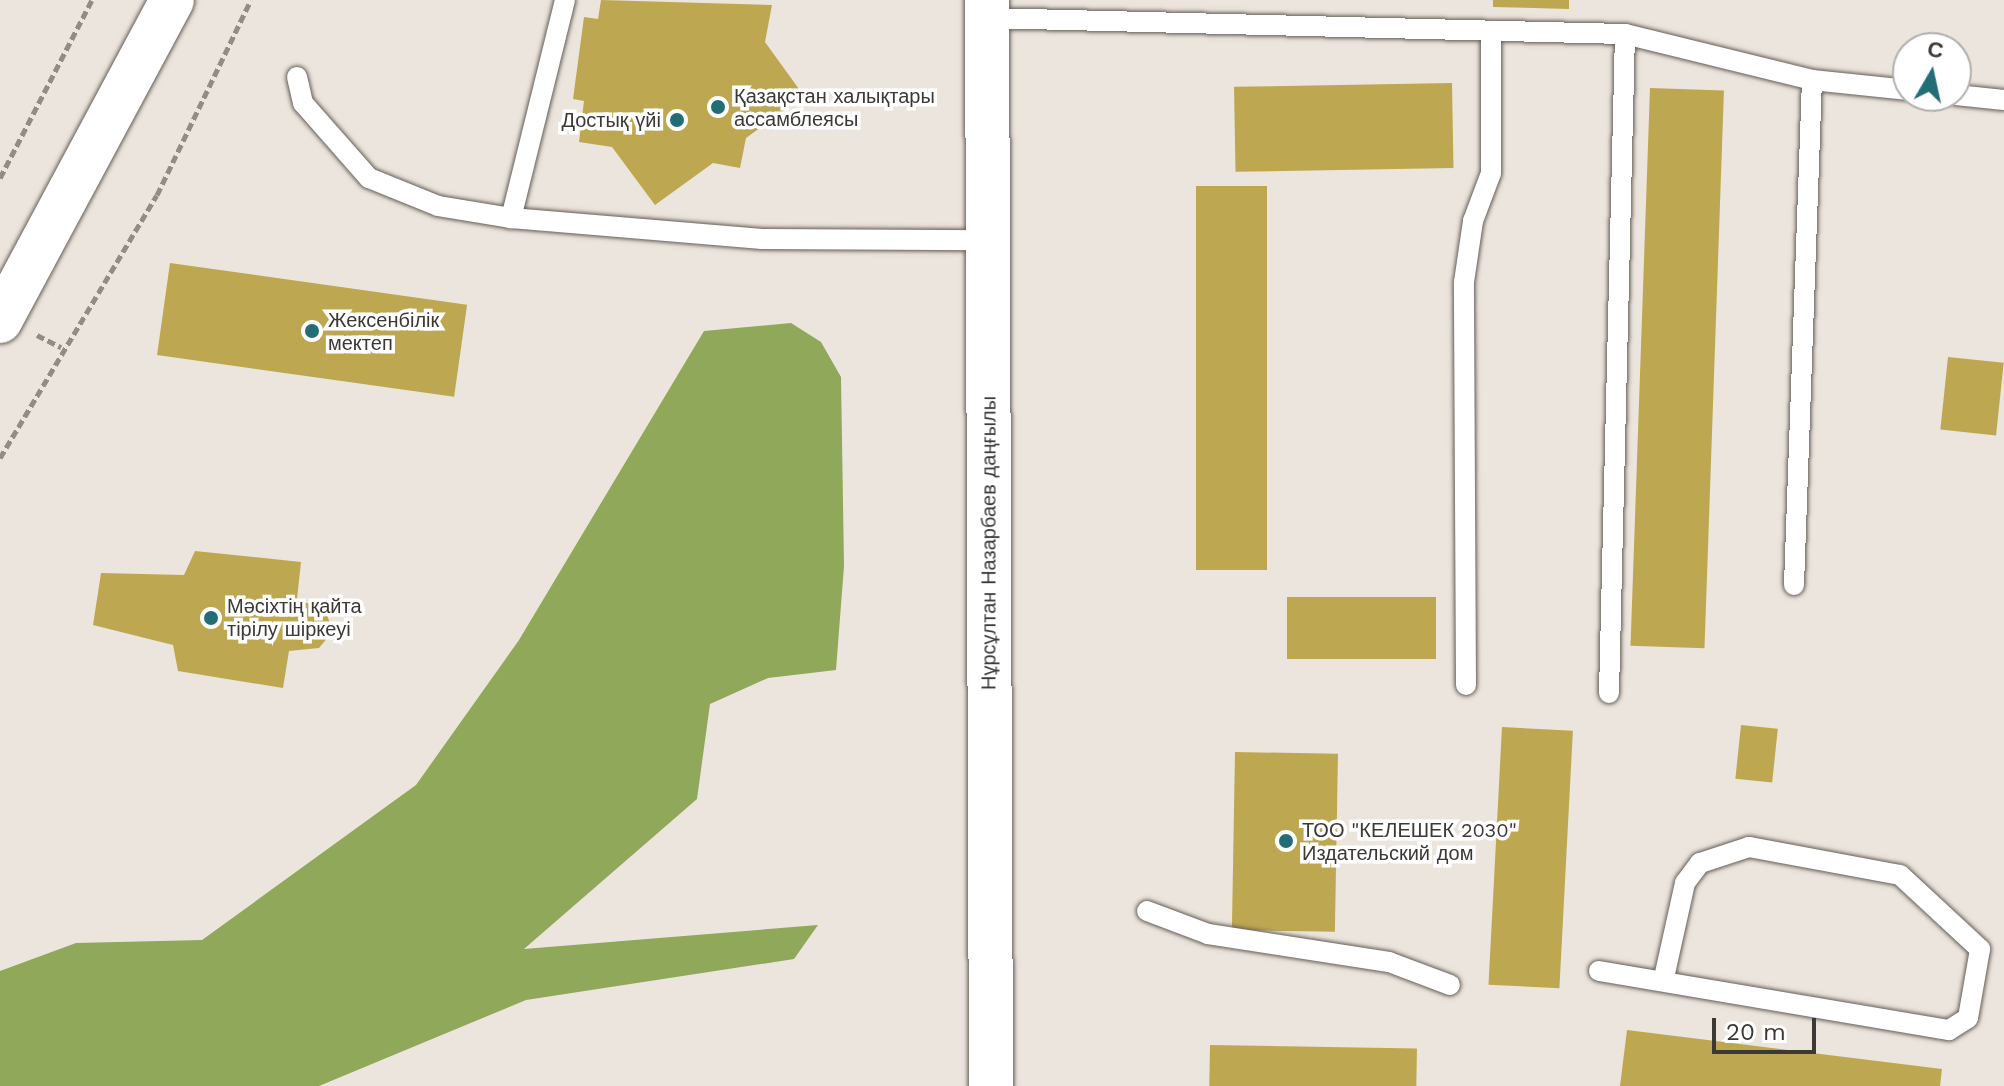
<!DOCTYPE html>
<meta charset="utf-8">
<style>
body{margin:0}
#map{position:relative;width:2004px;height:1086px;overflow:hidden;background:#ece5dd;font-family:"Work Sans",sans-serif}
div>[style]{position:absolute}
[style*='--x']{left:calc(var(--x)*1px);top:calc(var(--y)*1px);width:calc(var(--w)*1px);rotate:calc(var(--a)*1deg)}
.water>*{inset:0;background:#8fa859}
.building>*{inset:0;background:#bda851;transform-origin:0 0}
.path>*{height:5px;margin-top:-2.5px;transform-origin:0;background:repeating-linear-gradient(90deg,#918c87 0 8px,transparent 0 12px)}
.roads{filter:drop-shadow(0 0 2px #645e58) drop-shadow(0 0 2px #645e58)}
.lane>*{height:20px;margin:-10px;padding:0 10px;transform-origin:10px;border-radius:10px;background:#fff}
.secondary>*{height:44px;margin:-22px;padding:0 22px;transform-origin:22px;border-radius:22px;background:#fff}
.dots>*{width:22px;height:22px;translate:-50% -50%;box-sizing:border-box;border:4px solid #fff;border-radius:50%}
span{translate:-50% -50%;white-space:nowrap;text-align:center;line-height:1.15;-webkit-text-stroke:7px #fff;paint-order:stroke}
.poi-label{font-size:20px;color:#3b3835}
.left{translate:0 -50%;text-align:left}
.right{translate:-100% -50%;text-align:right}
.street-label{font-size:20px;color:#3b3835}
.north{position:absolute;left:1892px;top:32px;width:80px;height:80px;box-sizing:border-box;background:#fff;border:2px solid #b1afae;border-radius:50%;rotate:9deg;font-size:22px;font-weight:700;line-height:32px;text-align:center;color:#3b3835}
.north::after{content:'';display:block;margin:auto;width:28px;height:36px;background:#236d76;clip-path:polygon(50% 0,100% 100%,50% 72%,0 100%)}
.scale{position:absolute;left:1712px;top:1018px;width:104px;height:36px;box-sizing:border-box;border:4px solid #3b3835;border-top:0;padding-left:10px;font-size:24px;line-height:28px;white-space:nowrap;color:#3b3835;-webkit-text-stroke:6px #fff;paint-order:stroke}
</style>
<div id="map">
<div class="water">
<i style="clip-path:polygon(791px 323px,821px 342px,841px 377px,844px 566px,836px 670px,768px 678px,710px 704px,697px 799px,524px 949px,818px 925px,794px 959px,526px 1000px,319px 1086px,0 1086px,0 971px,76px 943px,202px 940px,416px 785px,519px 640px,704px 331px)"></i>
</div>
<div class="building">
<i style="clip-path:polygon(601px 0,772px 5px,765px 42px,804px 96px,746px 138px,740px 168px,713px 163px,655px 205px,612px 147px,579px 142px,584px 101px,573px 99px,584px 17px,598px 19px)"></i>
<i style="clip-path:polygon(1493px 0,1569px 0,1569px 9px,1493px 7px)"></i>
<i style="left:1452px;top:83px;width:85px;height:218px;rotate:89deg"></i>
<i style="left:1650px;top:88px;width:74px;height:558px;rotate:2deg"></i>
<i style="left:1196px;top:186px;width:71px;height:384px"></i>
<i style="left:170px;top:263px;width:300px;height:93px;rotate:8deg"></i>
<i style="left:1948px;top:357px;width:56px;height:73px;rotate:6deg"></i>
<i style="clip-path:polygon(195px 551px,301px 562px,297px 599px,325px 610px,333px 631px,319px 648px,289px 651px,283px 688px,178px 671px,173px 645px,93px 625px,101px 573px,184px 575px)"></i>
<i style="left:1287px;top:597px;width:149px;height:62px"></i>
<i style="left:1741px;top:725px;width:37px;height:54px;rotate:6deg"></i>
<i style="left:1502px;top:727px;width:71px;height:258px;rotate:3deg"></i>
<i style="left:1235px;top:752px;width:103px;height:178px;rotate:1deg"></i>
<i style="clip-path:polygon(1627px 1030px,1942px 1069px,1940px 1086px,1620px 1086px)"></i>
<i style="left:1210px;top:1045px;width:207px;height:41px;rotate:1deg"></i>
</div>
<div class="path">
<i style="--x:0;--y:178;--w:200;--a:-62.7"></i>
<i style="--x:37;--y:335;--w:27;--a:27"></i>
<i style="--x:0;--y:458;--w:306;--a:-59.2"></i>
<i style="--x:157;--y:195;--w:216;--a:-64.3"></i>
</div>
<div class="roads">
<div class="lane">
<i style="--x:565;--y:0;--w:225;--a:103.9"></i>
<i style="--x:511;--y:218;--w:252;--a:4.8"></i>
<i style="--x:762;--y:239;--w:226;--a:0.3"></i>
<i style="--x:987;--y:18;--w:638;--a:1.44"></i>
<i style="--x:1625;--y:34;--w:193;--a:13.8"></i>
<i style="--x:1812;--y:80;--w:97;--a:5.9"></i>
<i style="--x:297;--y:77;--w:27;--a:77"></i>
<i style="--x:303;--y:103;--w:100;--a:48.7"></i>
<i style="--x:369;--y:178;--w:74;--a:22.1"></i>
<i style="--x:438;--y:206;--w:74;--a:9.3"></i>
<i style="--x:1956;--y:95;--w:48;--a:5.9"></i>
<i style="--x:1794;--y:585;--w:505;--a:-87.96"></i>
<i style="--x:1466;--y:685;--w:403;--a:-90.3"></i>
<i style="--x:1464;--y:282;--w:62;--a:-81.6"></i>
<i style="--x:1473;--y:221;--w:51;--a:-69.4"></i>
<i style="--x:1491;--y:173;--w:140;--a:-90"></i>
<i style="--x:1609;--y:693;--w:659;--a:-88.61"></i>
<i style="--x:1147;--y:911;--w:65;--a:20.7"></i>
<i style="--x:1208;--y:934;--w:183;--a:8.8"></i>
<i style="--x:1389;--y:962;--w:65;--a:20.7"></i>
<i style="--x:1599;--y:971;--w:355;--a:9.6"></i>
<i style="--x:1949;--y:1030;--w:22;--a:-32"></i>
<i style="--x:1968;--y:1018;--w:70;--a:-80.1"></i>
<i style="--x:1980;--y:949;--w:109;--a:-137.2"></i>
<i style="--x:1900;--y:875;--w:154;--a:-169.5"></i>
<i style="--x:1749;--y:847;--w:52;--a:161.9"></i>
<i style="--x:1700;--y:863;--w:25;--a:127"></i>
<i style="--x:1685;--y:883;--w:97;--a:102.5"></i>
</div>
<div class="secondary">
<i style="--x:987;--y:0;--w:1086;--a:89.79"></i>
<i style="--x:0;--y:321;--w:364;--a:-61.8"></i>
</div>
</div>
<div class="dots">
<i style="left:718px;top:107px;background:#236d76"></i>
<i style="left:677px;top:120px;background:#236d76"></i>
<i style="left:312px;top:331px;background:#236d76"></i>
<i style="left:211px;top:618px;background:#236d76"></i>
<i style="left:1286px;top:841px;background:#236d76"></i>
</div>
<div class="poi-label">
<span class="left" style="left:734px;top:108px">Қазақстан халықтары<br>ассамблеясы</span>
<span class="right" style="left:661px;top:120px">Достық үйі</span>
<span class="left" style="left:328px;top:332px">Жексенбілік<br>мектеп</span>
<span class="left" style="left:227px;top:618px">Мәсіхтің қайта<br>тірілу шіркеуі</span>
<span class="left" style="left:1302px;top:842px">ТОО "КЕЛЕШЕК 2030"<br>Издательский дом</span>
</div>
<div class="street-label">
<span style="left:989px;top:543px;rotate:-90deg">Нұрсұлтан Назарбаев даңғылы</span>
</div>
<div class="north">С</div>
<div class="scale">20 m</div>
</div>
